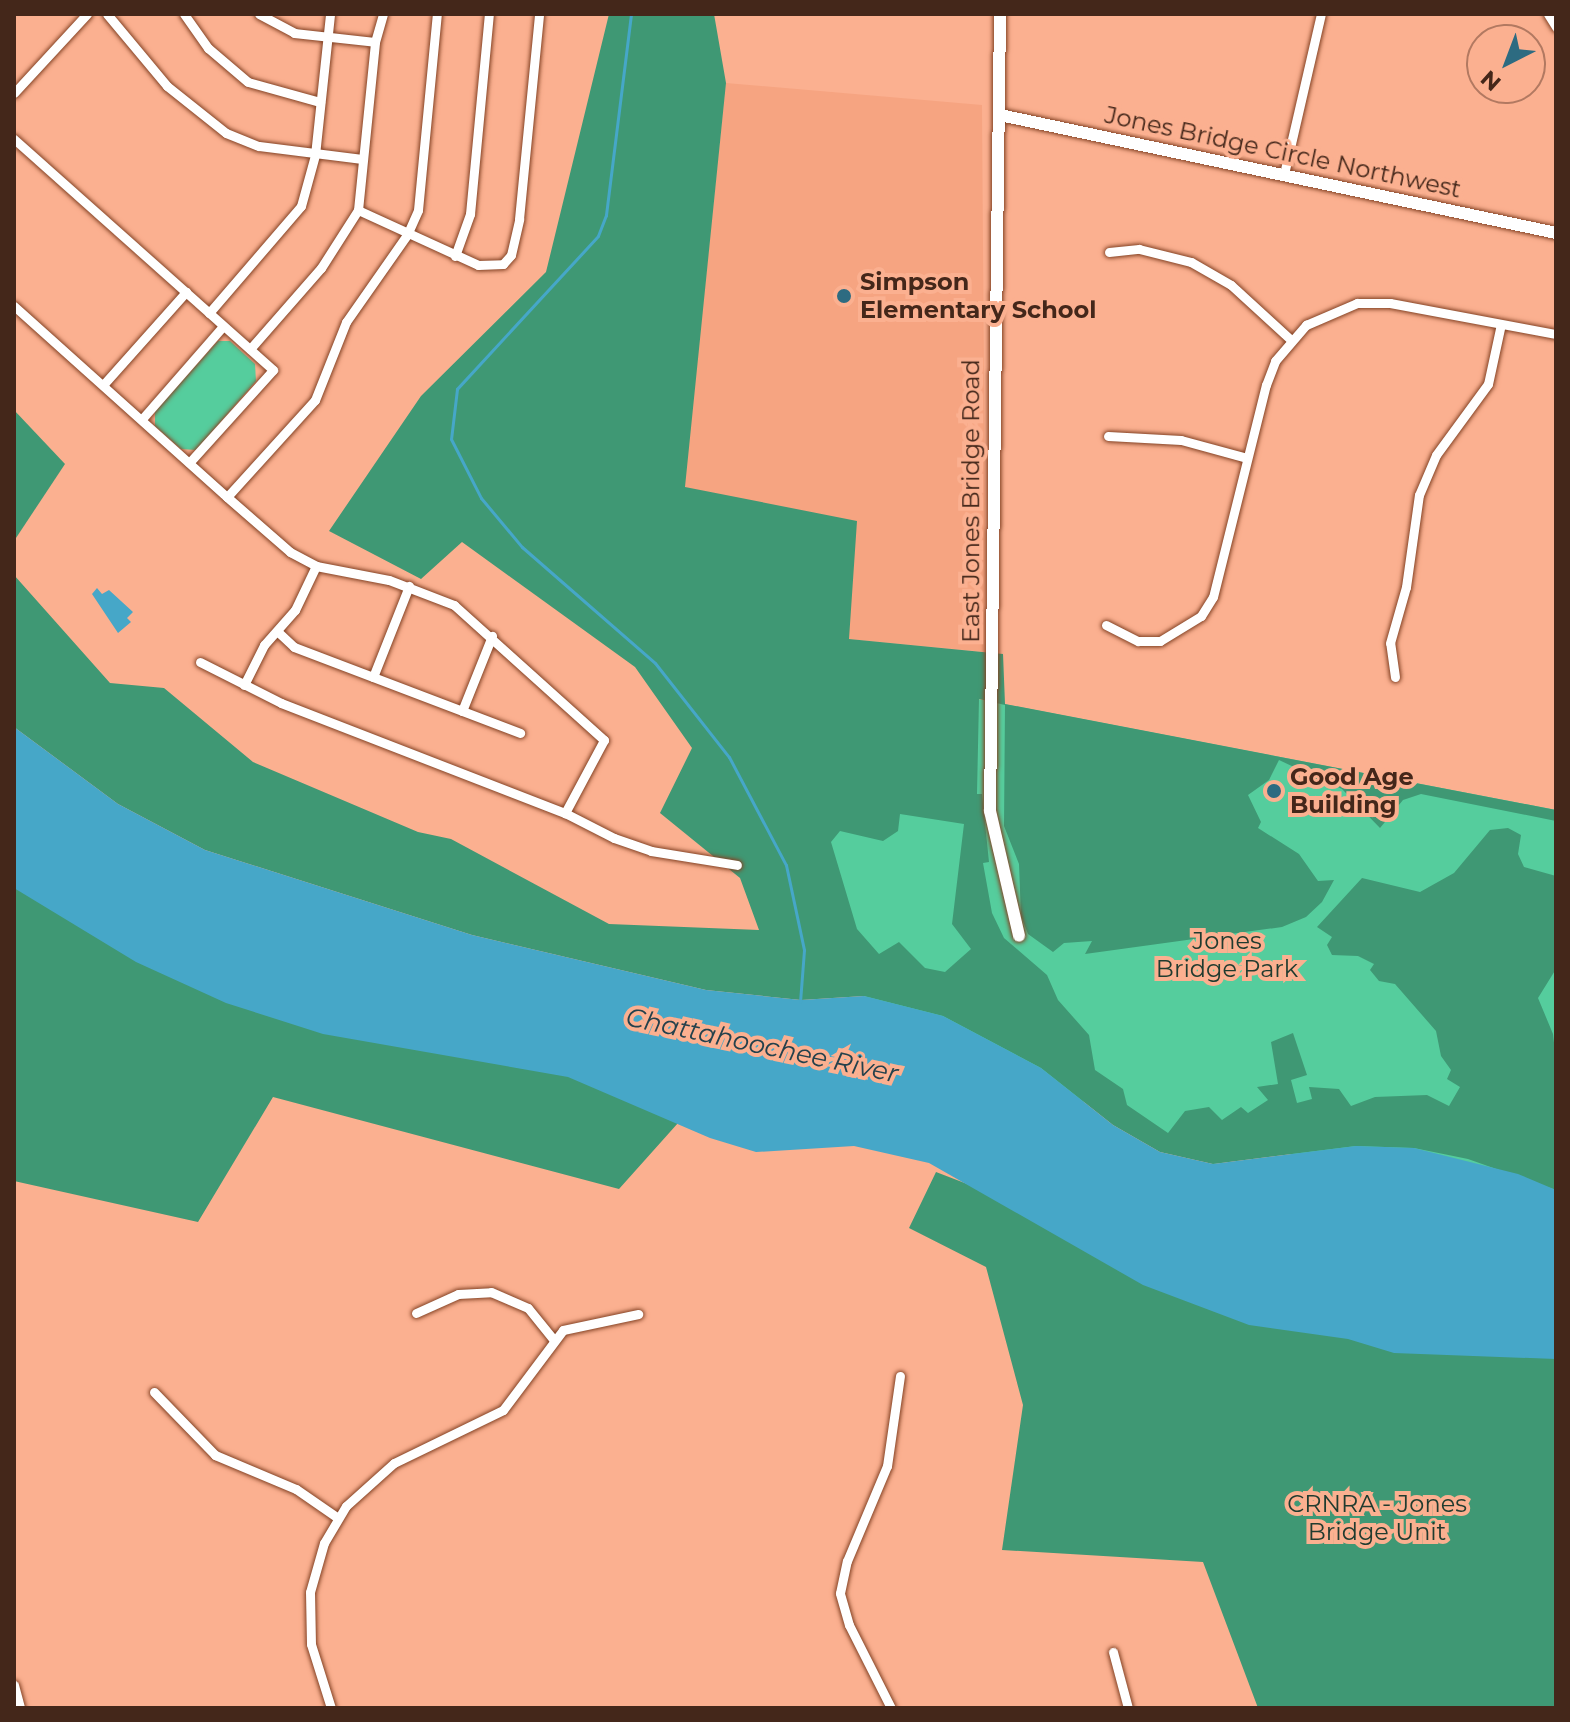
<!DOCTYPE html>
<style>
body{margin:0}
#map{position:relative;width:1570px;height:1722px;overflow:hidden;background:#fbb090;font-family:Montserrat,sans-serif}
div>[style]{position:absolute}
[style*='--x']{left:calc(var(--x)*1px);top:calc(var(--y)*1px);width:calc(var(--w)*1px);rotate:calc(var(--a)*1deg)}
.built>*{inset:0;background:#f6a481}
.green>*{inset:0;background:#55cd9d}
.forest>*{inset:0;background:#3f9874}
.water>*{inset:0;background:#46a7c8}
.stream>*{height:3px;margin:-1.5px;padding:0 1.5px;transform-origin:1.5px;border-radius:1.5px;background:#46a7c8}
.roads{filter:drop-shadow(0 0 2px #844325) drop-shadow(0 0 2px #844325)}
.street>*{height:9px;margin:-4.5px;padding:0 4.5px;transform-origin:4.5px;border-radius:4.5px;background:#fff}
.secondary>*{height:12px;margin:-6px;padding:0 6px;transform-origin:6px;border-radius:6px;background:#fff}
.dots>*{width:22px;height:22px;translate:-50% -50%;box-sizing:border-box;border:4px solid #fbb090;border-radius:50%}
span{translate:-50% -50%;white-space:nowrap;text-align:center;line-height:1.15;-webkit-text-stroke:8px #fbb090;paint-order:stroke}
.street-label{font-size:24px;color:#44271a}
.poi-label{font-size:24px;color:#44271a;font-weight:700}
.left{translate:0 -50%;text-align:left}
.park-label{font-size:24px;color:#203b2f}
.water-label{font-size:26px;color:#24414c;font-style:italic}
.frame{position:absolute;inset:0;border:16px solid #44271a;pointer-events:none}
.north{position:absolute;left:1466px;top:24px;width:80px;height:80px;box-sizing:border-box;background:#fbb090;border:2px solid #b27961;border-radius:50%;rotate:222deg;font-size:22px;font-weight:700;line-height:32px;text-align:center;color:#44271a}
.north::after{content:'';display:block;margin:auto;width:28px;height:36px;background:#2d6b81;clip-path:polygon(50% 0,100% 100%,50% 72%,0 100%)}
</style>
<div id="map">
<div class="built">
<i style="clip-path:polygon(726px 83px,982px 105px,986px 652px,849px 639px,684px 487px)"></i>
</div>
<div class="green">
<i style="clip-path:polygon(218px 341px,230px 341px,255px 364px,256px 381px,196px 450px,181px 449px,155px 426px,155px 411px)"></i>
<i style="clip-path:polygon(978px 699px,1556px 810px,1556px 1191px,1280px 1153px,1213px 1164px,864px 996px,789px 797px)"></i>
</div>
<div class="forest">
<i style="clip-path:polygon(evenodd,609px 14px,714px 14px,726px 83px,685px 487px,857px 521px,849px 639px,1003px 654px,1005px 704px,1556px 810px,1556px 821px,1421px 794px,1403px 800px,1380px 828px,1342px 789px,1324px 780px,1292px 777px,1296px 768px,1279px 760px,1269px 780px,1248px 795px,1261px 822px,1258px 828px,1299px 854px,1318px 881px,1334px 880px,1322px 902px,1306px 917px,1282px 927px,1085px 954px,1092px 941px,1064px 943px,1053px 952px,1028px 934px,1021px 916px,1019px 864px,1004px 826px,1005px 705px,979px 699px,977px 794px,982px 794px,989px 862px,983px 863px,992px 913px,1004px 938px,1047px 975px,1058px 1000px,1089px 1035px,1095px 1070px,1123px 1089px,1127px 1105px,1168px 1133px,1185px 1111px,1209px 1107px,1222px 1120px,1241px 1107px,1248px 1113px,1268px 1100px,1257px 1087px,1278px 1084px,1271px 1042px,1293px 1033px,1307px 1075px,1291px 1080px,1297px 1103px,1312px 1099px,1309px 1087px,1339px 1089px,1351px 1106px,1375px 1097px,1427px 1095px,1449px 1106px,1460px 1087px,1447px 1079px,1451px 1070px,1441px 1056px,1436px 1031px,1395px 984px,1379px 981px,1370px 970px,1374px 964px,1358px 956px,1332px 955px,1327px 945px,1332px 937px,1317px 927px,1362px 878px,1420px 892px,1454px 873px,1490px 830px,1508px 828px,1521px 835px,1518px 854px,1524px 867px,1556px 876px,1556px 969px,1538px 998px,1553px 1034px,1556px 1060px,1556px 1190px,1468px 1159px,1414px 1148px,1356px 1146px,1213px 1164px,1160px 1152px,1113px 1125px,1041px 1068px,943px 1016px,864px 996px,801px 1000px,706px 990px,472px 935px,205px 850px,118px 804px,14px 727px,14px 575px,110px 683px,164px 688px,253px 762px,418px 832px,451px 839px,609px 924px,759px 930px,740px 878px,660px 813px,692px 748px,635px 667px,462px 542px,421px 579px,329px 531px,421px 396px,546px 272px,609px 14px,900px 814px,964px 824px,952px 924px,971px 949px,945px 972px,925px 968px,899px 942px,879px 954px,857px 929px,831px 842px,840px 831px,883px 841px,898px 831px,900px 814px)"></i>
<i style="clip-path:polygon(14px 410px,65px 464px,14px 541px)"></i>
<i style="clip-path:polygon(14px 871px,712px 1085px,619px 1189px,273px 1097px,198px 1222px,14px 1181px)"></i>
<i style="clip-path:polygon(936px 1172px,1048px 1215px,1556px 1352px,1556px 1708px,1258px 1708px,1203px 1562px,1002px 1550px,1023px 1405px,986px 1267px,909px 1228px)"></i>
</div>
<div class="water">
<i style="clip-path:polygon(97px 588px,102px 594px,109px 590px,133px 612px,127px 618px,131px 622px,118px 633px,92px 594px)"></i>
<i style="clip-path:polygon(14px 727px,118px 804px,205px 850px,472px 935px,706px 990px,801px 1000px,864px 996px,943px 1016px,1041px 1068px,1113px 1125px,1160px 1152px,1213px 1164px,1356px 1146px,1414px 1148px,1518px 1174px,1556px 1190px,1556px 1359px,1394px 1353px,1348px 1339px,1249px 1325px,1143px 1285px,929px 1163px,854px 1146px,756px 1152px,710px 1138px,568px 1077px,323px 1034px,226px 1003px,136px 962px,14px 888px)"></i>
</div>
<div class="stream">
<i style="--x:631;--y:14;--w:203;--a:97.1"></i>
<i style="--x:606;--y:215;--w:22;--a:111"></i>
<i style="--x:598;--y:236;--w:208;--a:132.7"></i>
<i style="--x:457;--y:389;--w:50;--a:96.8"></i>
<i style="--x:451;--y:439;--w:66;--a:63"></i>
<i style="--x:481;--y:498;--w:64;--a:50.1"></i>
<i style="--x:522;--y:547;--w:176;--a:41.1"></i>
<i style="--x:655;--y:663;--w:120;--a:51.8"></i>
<i style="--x:729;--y:757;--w:122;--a:62.2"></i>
<i style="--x:786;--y:865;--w:87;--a:78"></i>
<i style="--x:804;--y:950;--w:52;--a:94.4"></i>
</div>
<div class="roads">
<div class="street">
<i style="--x:107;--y:14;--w:94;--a:50.2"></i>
<i style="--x:167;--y:86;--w:75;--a:38.5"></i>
<i style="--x:226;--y:133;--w:35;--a:22"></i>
<i style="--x:259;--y:146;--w:104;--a:7.2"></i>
<i style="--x:184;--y:14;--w:42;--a:54.8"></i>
<i style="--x:208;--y:48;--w:52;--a:40.4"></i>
<i style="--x:248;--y:82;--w:75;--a:15.5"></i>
<i style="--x:259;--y:14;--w:40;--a:28"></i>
<i style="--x:294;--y:33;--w:81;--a:6.3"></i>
<i style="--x:1548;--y:14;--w:15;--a:58"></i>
<i style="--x:14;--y:93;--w:108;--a:-47.3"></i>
<i style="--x:14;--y:139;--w:347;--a:41.7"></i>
<i style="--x:273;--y:370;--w:125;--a:132.1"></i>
<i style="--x:1284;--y:174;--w:164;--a:-77"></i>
<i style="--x:358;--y:210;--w:132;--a:24.6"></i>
<i style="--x:478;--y:265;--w:25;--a:-2"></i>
<i style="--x:503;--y:264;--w:12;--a:-48"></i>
<i style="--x:511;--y:255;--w:37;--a:-77"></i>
<i style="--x:519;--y:219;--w:206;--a:-84.4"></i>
<i style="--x:1109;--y:252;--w:30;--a:-6"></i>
<i style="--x:1139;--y:249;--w:54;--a:14"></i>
<i style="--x:1191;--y:262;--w:46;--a:29.9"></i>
<i style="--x:1231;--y:285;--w:80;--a:42.5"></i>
<i style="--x:455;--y:256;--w:45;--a:-70.3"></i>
<i style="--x:470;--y:214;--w:201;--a:-84.6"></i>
<i style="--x:14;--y:306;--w:286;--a:41.9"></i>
<i style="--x:227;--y:497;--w:131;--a:-47.8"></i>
<i style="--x:315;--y:400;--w:84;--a:-68.3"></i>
<i style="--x:346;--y:322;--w:106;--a:-55"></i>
<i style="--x:407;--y:235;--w:27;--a:-66"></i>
<i style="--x:418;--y:210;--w:197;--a:-84.5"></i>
<i style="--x:209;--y:313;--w:141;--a:-49.3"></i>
<i style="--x:301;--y:206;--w:53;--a:-74.6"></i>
<i style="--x:315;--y:155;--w:142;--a:-83.9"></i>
<i style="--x:250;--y:349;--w:108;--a:-48.8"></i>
<i style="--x:321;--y:268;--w:69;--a:-57.5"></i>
<i style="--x:358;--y:210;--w:169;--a:-84.2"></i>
<i style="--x:375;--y:42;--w:29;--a:-74"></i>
<i style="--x:103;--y:385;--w:125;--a:-48.3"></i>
<i style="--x:142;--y:419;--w:123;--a:-48.9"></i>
<i style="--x:1108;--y:436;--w:73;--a:3.1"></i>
<i style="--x:1181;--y:440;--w:68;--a:15.3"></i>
<i style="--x:227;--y:497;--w:84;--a:41.1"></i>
<i style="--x:290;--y:552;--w:30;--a:28"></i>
<i style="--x:316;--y:566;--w:74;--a:10.9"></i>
<i style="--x:389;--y:580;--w:70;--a:21"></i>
<i style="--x:454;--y:605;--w:202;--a:42"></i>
<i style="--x:604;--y:740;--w:83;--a:118.1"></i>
<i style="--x:1106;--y:625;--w:36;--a:27"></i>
<i style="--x:1138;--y:641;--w:22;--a:0"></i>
<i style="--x:1160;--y:641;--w:48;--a:-31.4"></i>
<i style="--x:1201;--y:616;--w:22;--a:-58"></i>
<i style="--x:1213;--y:597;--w:219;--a:-76"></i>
<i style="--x:1266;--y:385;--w:26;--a:-69"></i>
<i style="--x:1275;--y:361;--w:48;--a:-49.3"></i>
<i style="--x:1306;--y:325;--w:56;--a:-23.3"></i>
<i style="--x:1357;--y:303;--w:33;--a:0"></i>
<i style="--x:1390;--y:303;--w:169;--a:10.6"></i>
<i style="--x:277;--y:631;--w:23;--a:43"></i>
<i style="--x:294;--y:647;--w:242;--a:20.8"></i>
<i style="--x:200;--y:662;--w:91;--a:26.8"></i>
<i style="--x:281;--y:703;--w:305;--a:21.2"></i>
<i style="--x:565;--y:813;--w:55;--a:27"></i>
<i style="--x:614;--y:838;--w:39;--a:19"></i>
<i style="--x:651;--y:851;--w:87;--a:9.2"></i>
<i style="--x:373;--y:677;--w:98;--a:-68.4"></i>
<i style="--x:1395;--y:677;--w:34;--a:-98"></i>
<i style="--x:1390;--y:643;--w:58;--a:-74.1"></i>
<i style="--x:1406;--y:587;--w:93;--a:-82"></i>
<i style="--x:1419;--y:495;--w:43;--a:-67"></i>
<i style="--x:1436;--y:455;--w:88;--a:-53.8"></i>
<i style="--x:1488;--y:384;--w:61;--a:-77.8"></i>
<i style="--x:244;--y:685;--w:45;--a:-63.4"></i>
<i style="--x:264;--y:645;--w:47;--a:-48.5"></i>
<i style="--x:295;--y:610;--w:49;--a:-64.5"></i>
<i style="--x:462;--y:711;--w:81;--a:-68.2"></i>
<i style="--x:416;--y:1313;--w:46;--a:-24.3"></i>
<i style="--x:458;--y:1294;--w:33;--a:-3"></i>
<i style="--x:491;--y:1292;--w:40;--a:23.4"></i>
<i style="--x:528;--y:1308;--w:40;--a:51"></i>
<i style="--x:154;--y:1392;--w:88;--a:45.9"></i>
<i style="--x:215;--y:1455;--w:88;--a:22.8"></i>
<i style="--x:296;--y:1489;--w:51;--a:34.6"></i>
<i style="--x:1113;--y:1652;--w:58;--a:75"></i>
<i style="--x:14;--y:1685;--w:24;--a:75"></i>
<i style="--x:331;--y:1708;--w:67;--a:-107.4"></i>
<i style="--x:311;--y:1644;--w:52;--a:-91.1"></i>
<i style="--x:310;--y:1592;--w:51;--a:-74.1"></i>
<i style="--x:324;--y:1543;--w:43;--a:-59.3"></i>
<i style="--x:346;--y:1506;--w:64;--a:-41.9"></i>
<i style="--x:394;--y:1463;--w:121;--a:-25.9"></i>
<i style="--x:503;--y:1410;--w:100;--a:-53.1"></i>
<i style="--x:563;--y:1330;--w:77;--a:-12"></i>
<i style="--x:891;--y:1708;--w:93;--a:-116.8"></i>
<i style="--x:849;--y:1625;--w:33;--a:-106"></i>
<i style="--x:840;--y:1593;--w:33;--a:-78"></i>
<i style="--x:847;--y:1561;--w:103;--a:-67.2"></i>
<i style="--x:887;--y:1466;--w:91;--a:-81.8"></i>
</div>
<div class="secondary">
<i style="--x:1000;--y:14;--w:797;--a:90.72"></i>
<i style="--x:990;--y:811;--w:128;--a:76.9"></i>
<i style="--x:1000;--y:115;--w:568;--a:11.98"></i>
</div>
</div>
<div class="dots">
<i style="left:844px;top:296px;background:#2d6b81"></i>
<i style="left:1274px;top:791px;background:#2d6b81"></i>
</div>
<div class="street-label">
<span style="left:1283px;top:152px;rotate:12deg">Jones Bridge Circle Northwest</span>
<span style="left:971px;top:501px;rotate:-90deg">East Jones Bridge Road</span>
</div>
<div class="poi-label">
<span class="left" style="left:860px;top:296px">Simpson<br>Elementary School</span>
<span class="left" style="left:1290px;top:791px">Good Age<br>Building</span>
</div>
<div class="park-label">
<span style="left:1227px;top:955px">Jones<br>Bridge Park</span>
<span style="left:1377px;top:1518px">CRNRA - Jones<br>Bridge Unit</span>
</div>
<div class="water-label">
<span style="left:762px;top:1046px;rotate:12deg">Chattahoochee River</span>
</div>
<div class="frame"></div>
<div class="north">N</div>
</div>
